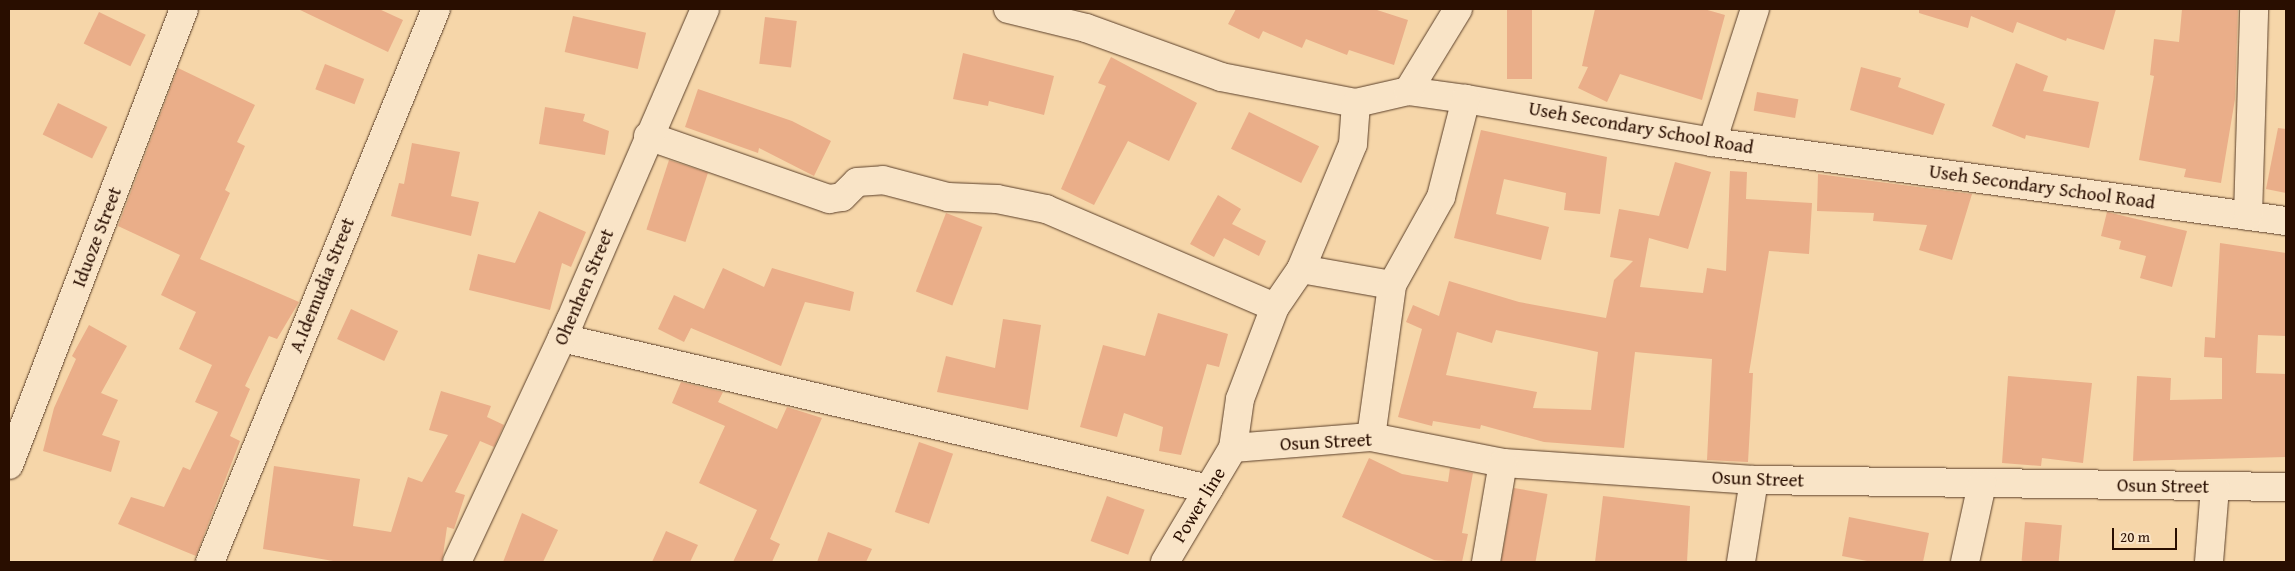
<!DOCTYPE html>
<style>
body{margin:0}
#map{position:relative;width:2295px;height:571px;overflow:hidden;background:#f6d6a9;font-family:"Gentium Book Plus",serif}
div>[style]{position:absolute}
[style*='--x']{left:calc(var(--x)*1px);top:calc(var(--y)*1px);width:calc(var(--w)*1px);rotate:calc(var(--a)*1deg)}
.building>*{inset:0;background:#eaae89;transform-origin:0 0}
.roads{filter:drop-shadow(0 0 1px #5c402a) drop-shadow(0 0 1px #5c402a)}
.minor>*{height:28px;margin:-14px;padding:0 14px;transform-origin:14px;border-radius:14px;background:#f9e4c7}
span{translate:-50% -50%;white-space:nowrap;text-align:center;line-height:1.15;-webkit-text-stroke:4px #f9e4c7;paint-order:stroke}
.street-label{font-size:19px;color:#290e00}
.frame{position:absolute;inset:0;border:10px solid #290e00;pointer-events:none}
.scale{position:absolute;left:2112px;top:528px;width:65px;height:22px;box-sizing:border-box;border:2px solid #290e00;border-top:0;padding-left:6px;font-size:15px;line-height:18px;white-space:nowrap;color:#290e00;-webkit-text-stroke:4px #f9e4c7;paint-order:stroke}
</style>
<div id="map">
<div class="building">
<i style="clip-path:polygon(298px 9px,379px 9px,403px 20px,388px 52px)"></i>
<i style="clip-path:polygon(1236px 9px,1374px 9px,1408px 20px,1394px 65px,1349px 50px,1347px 55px,1306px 39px,1302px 48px,1263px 31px,1259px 39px,1228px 24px)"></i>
<i style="left:1507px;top:9px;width:25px;height:70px"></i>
<i style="clip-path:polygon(1595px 9px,1704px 9px,1725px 15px,1702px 100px,1620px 74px,1607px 102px,1578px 88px,1588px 67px,1582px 66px)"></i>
<i style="clip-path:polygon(1919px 9px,2116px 9px,2104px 50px,2067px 38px,2066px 41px,2017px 22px,2013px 33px,1971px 16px,1968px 28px,1919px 13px)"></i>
<i style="clip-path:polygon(2182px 9px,2238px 9px,2235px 99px,2221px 183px,2184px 177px,2186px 169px,2139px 160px,2154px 76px,2150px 75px,2154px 39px,2179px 42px)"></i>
<i style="left:99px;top:12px;width:52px;height:35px;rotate:26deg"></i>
<i style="left:573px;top:16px;width:75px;height:37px;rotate:13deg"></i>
<i style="left:765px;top:17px;width:32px;height:47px;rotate:7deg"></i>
<i style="clip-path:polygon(963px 53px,1054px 76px,1044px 115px,989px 101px,988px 106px,953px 99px)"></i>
<i style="clip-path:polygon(1111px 57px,1197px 103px,1169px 161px,1128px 141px,1094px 205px,1061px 189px,1106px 86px,1098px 83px)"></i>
<i style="clip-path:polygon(2016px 63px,2048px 76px,2043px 91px,2099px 102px,2089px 148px,2026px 135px,2025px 139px,1992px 126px)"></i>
<i style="left:325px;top:64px;width:42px;height:27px;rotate:21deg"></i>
<i style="clip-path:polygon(1861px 67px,1901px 78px,1898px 87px,1945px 104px,1933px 135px,1850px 110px)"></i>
<i style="clip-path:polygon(178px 68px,255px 105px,237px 142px,245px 146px,225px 190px,230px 193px,200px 259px,299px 302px,277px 339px,269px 336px,245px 386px,250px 389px,230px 436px,240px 441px,196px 556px,118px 524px,131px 497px,164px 507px,183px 467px,190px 470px,218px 412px,195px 402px,212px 365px,179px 349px,196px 312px,161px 295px,180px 255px,118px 226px)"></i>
<i style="clip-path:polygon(698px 89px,792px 121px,831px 141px,814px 176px,759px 148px,758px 153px,685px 127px)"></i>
<i style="left:1757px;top:92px;width:42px;height:19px;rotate:10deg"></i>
<i style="left:58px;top:103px;width:55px;height:35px;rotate:26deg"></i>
<i style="clip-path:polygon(545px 107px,585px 114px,583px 121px,609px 131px,605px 155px,539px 144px)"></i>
<i style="left:1249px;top:112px;width:78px;height:41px;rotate:26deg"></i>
<i style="clip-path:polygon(2278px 128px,2286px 129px,2286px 193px,2266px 189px)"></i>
<i style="clip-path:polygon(1481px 130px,1607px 157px,1600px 214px,1564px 210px,1566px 193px,1504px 179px,1496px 214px,1549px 227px,1541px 260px,1454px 238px)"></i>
<i style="clip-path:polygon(412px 143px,460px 152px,451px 196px,479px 202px,471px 236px,391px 216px,399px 183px,404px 184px)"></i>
<i style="left:669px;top:160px;width:41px;height:73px;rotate:18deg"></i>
<i style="clip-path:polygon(evenodd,1675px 162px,1711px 172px,1688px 249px,1649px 238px,1640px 287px,1703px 293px,1707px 268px,1726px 271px,1730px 171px,1747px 172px,1746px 199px,1812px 203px,1809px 254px,1769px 251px,1749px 373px,1753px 373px,1748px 462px,1707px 460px,1712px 359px,1635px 352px,1624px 448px,1544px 442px,1481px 425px,1480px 429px,1433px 421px,1432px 426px,1398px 417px,1422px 329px,1406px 322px,1413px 305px,1439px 316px,1449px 281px,1519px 302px,1606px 318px,1614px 280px,1633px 261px,1610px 257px,1619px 209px,1659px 216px,1675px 162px,1496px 330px,1598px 352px,1591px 410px,1533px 408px,1537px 392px,1446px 375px,1457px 332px,1492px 343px,1496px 330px)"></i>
<i style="clip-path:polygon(1818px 174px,1972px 194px,1952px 260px,1919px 250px,1927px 225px,1873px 221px,1874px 213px,1817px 211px)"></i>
<i style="clip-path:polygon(1218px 195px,1241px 209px,1232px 224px,1266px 241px,1259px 256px,1224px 238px,1214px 257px,1190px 244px)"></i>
<i style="clip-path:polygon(539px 211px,586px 232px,571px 267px,562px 263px,550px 310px,469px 290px,478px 254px,515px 263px)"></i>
<i style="clip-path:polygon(2107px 212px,2187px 231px,2172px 287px,2140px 278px,2146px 256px,2119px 249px,2121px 241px,2101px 236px)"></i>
<i style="left:946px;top:213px;width:39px;height:84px;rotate:21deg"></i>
<i style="clip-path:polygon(2220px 243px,2286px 253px,2286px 336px,2258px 335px,2256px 373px,2286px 374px,2286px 457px,2133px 461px,2137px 376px,2171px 378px,2170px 400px,2222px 399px,2222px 358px,2204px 357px,2205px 337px,2215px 338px)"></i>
<i style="clip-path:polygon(723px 268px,764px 287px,772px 268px,854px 292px,850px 311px,805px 302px,781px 366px,691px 328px,684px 342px,658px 329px,674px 295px,704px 309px)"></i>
<i style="left:351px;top:309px;width:52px;height:33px;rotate:25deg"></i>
<i style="clip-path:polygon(1158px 313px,1228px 334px,1219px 367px,1207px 364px,1181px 455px,1159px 451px,1163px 427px,1124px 413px,1117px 437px,1080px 427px,1103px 345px,1145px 356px)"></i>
<i style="clip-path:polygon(1003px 319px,1041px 325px,1028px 410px,937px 392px,946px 356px,995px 368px)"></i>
<i style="clip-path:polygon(89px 325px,127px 346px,101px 393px,118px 400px,102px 435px,120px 441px,111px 472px,43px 451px,54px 408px,76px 359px,72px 356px)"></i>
<i style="clip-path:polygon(2008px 376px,2092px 383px,2083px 463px,2042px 458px,2041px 466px,2002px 463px)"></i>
<i style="clip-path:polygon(681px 382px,723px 392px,718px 402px,777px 429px,787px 407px,822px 418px,770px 539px,780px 544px,772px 562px,733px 562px,757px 510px,699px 483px,725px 426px,672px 403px)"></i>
<i style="clip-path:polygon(441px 391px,491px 406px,487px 417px,504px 425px,494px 447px,480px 441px,455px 492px,465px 495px,454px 529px,447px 527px,442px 562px,339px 562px,263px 549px,274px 466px,360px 479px,353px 526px,391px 532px,408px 477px,422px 482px,448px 435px,429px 430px)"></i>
<i style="left:919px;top:442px;width:36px;height:74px;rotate:19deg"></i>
<i style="clip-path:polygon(1369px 458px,1402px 474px,1448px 482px,1450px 468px,1473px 473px,1462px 533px,1468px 534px,1462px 562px,1434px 560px,1342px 517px)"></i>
<i style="left:1514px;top:488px;width:34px;height:75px;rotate:10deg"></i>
<i style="left:1107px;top:496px;width:40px;height:48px;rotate:20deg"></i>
<i style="clip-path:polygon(1603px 496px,1690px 506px,1687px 562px,1595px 562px)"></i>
<i style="clip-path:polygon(522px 513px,558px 530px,543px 562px,503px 562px)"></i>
<i style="clip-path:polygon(1849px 517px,1929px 533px,1923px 562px,1872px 562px,1842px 556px)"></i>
<i style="left:2025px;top:522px;width:37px;height:39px;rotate:5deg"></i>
<i style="clip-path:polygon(666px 531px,698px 545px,690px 562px,652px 562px)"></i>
<i style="clip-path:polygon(828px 532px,872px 549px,866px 562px,817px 562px)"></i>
</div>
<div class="roads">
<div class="minor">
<i style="--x:1008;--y:9;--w:80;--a:13.7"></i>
<i style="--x:1086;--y:28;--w:144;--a:19.9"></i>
<i style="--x:1221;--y:77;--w:137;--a:10.9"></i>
<i style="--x:1356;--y:103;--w:53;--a:-13"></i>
<i style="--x:1408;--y:91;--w:59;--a:7.9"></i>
<i style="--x:1466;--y:99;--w:250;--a:9.9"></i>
<i style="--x:1712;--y:142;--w:579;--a:7.84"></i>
<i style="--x:1408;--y:91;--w:96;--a:-58.6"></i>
<i style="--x:648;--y:136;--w:192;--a:19.2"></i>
<i style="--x:829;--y:199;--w:13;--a:-9"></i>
<i style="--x:842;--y:197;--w:21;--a:-45"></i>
<i style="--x:857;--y:182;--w:26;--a:-4"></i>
<i style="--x:883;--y:180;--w:67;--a:14.7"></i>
<i style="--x:948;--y:197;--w:49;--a:2.3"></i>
<i style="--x:997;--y:199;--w:50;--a:11.5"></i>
<i style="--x:1046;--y:209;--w:249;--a:23.2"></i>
<i style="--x:1712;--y:142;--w:140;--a:-72.1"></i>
<i style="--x:2248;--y:216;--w:207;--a:-88.3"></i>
<i style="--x:1301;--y:269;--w:92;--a:10"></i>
<i style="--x:562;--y:338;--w:664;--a:13.14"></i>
<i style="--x:1371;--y:437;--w:153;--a:-82.1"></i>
<i style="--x:1392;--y:285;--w:101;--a:-60.9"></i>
<i style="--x:1441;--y:197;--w:101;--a:-75.7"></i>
<i style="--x:1233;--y:448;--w:138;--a:-4.6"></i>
<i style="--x:1371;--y:437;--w:135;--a:11.1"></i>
<i style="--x:1503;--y:463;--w:252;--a:3.9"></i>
<i style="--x:1754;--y:480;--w:532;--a:0.75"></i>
<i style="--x:9;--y:465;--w:488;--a:-69"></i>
<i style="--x:210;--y:562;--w:597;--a:-67.77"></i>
<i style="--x:457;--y:562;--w:266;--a:-64.9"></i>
<i style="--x:570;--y:321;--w:340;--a:-66.6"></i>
<i style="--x:1165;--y:562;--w:133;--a:-59.2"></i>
<i style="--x:1233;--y:448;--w:49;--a:-81.9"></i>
<i style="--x:1240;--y:399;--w:98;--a:-69.2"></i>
<i style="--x:1275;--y:307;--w:46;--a:-55.6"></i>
<i style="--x:1301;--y:269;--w:135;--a:-67.4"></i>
<i style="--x:1353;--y:144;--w:41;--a:-85.8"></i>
<i style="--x:1486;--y:562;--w:100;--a:-80.3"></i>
<i style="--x:1741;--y:562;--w:83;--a:-81"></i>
<i style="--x:1965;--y:562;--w:80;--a:-77.7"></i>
<i style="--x:2209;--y:562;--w:75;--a:-85.4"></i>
</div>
</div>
<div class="street-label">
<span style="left:1641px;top:128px;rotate:10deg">Useh Secondary School Road</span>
<span style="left:2042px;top:187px;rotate:8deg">Useh Secondary School Road</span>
<span style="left:97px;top:237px;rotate:-69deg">Iduoze Street</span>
<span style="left:322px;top:285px;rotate:-68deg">A.Idemudia Street</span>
<span style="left:584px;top:287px;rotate:-67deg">Ohenhen Street</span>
<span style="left:1326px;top:442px;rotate:-3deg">Osun Street</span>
<span style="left:1758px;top:479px;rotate:2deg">Osun Street</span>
<span style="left:2163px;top:486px;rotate:1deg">Osun Street</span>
<span style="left:1199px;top:505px;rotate:-59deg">Power line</span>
</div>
<div class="frame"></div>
<div class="scale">20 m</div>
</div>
